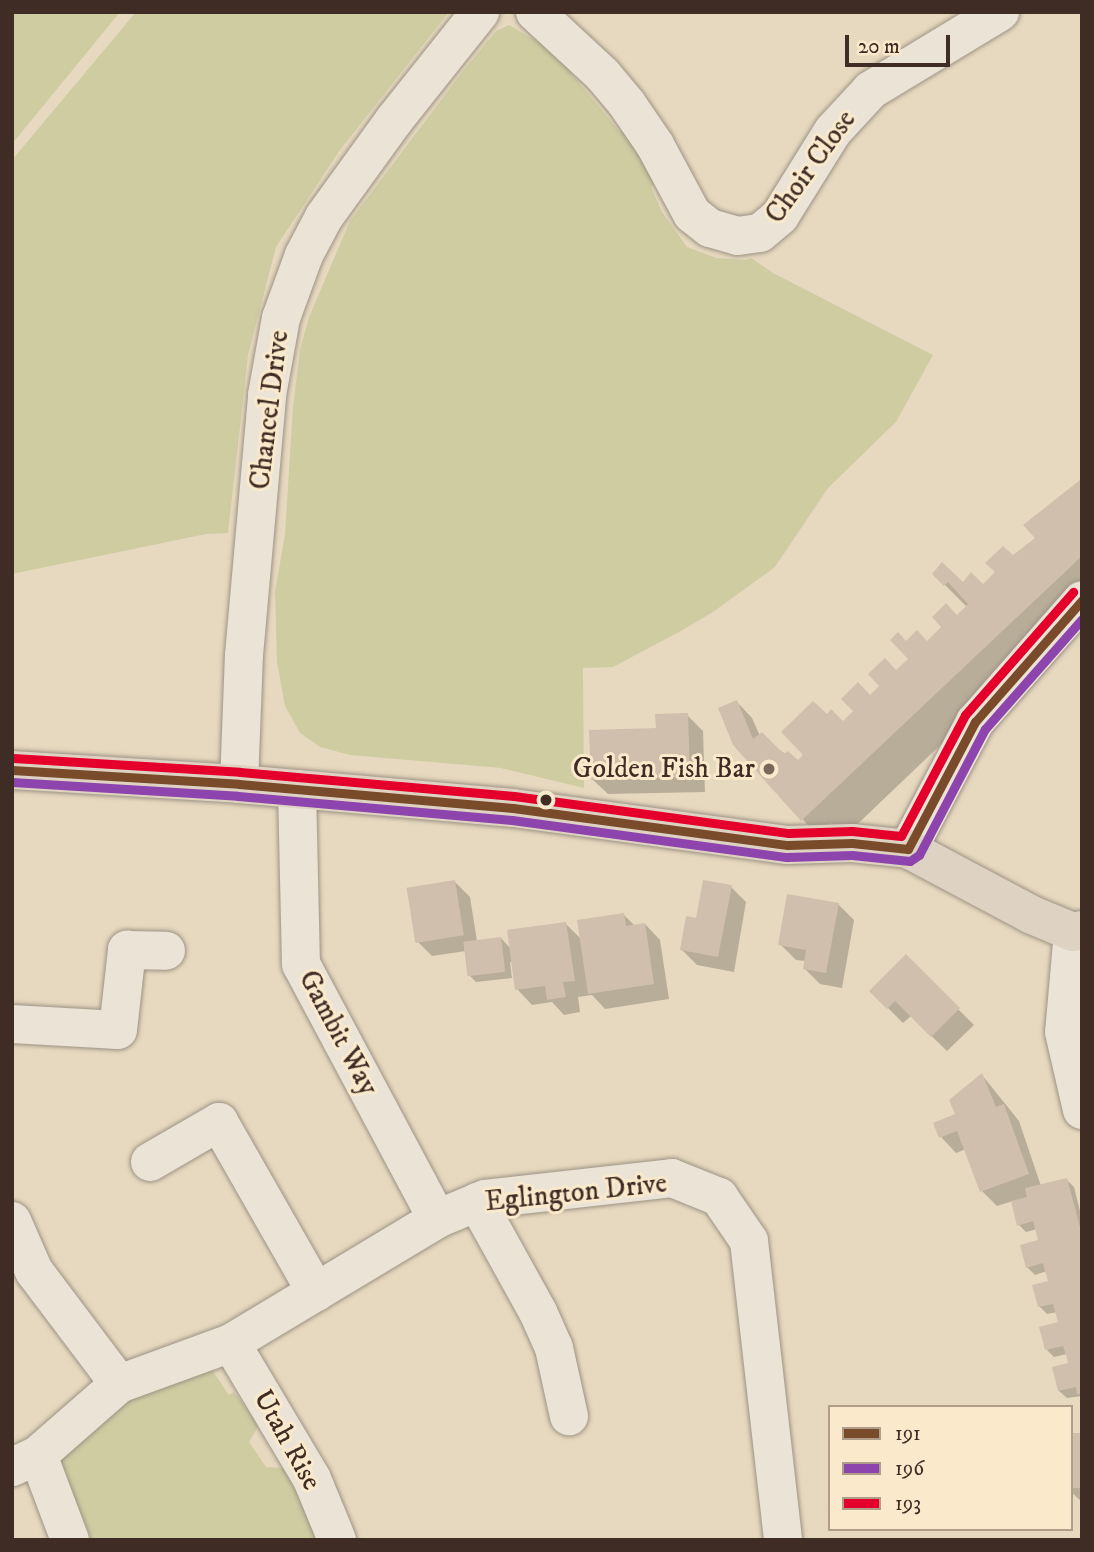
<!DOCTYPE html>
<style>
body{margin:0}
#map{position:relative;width:1094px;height:1552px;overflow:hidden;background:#e7d9bf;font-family:"IM FELL DW Pica",serif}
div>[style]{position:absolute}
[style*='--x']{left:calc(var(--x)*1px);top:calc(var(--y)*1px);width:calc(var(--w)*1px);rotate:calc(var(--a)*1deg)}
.green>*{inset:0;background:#cfcca2}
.shadow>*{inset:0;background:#0003}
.building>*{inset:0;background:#d0bfad;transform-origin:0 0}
.roads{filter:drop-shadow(0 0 2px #9d9384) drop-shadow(0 0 2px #9d9384)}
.minor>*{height:38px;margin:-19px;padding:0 19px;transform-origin:19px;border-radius:19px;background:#eae3d6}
.major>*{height:38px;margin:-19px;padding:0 19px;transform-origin:19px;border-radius:19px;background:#ded3c2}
.bus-1>*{height:9px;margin:-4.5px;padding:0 4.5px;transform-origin:4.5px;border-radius:4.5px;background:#7a4b2a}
.bus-2>*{height:9px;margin:-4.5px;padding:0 4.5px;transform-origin:4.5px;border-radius:4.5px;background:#8e44ad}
.bus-3>*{height:9px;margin:-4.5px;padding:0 4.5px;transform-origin:4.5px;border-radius:4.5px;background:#e4002b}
.dots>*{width:19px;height:19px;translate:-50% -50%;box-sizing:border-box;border:4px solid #faeacb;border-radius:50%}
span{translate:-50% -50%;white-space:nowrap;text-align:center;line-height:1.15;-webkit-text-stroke:6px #faeacb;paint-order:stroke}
.street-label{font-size:28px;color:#3e2c25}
.poi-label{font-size:28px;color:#3e2c25}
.right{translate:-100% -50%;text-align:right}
.frame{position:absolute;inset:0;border:14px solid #3e2c25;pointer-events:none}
.legend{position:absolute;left:828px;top:1405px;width:245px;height:126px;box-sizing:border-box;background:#faeacb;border:2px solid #af9e89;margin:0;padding:9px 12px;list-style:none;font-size:21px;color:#3e2c25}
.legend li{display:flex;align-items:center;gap:14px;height:35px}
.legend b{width:35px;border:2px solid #af9e89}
.scale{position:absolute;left:845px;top:35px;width:105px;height:32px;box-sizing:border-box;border:4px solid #3e2c25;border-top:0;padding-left:9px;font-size:21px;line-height:24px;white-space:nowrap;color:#3e2c25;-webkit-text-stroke:5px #faeacb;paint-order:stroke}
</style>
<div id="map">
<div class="green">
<i style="clip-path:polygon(12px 12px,120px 12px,12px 144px)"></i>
<i style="clip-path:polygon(136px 12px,449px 12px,340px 150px,276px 247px,248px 355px,228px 533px,206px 534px,12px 574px,12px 160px)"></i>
<i style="clip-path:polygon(509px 25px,538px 42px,544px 35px,573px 60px,570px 72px,620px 132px,629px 127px,659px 182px,651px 187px,662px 212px,687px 247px,716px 258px,745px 260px,751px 258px,773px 273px,933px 355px,896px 422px,828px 488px,775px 567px,713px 612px,679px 632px,613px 667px,583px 668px,584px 788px,501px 768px,350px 755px,320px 747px,300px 733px,285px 706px,277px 662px,275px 592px,285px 534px,293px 407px,300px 350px,309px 317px,350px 221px,460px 75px,496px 31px)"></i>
<i style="clip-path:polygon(212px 1370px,229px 1395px,234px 1392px,259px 1425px,249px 1442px,266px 1467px,284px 1468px,320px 1540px,92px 1540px,59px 1461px,128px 1388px)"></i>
</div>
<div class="shadow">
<i style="clip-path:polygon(1080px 482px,1082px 610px,845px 836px,831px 823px,817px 835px,734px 744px,737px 702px,752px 718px,760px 736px,798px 763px,827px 716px,843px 723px,910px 659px,907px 643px,927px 643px,967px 607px,934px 574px,963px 585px,983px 586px,1038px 538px,1025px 525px)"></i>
<i style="clip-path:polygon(687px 715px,703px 731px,705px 792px,608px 794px,592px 779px,657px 730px)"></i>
<i style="clip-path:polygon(455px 882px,470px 897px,477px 941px,501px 938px,511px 949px,566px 924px,582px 940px,624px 915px,635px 926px,645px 924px,660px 940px,669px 999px,605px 1009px,592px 995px,578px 997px,580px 1012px,564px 1015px,552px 1002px,532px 1005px,517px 989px,513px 962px,510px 962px,512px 978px,476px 982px,469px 975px,466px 951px,432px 956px,417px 941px)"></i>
<i style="clip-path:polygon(731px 887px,746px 902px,734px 972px,697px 965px,682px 950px,698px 920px)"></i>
<i style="clip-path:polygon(838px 904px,854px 920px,842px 988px,820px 984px,805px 969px,806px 961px,796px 960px,780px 944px)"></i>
<i style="clip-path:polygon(906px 957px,974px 1025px,947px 1051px,911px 1016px,903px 1023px,871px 991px)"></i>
<i style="clip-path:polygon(982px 1075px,1019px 1121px,1041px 1186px,1067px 1180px,1074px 1187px,1082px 1219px,1082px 1396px,1067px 1398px,1059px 1391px,1070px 1364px,1067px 1354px,1054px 1357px,1047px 1350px,1060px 1323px,1057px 1312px,1047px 1314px,1039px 1306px,1050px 1282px,1047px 1271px,1035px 1275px,1027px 1267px,1040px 1242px,1037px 1229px,1026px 1232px,1019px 1225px,1013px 1201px,997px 1206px,982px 1191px,966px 1149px,956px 1153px,941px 1137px)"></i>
<i style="clip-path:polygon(1082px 1435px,1082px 1502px,1071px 1492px,1071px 1437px)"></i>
</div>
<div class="building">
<i style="clip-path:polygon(1080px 480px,1082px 556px,801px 821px,733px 745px,718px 708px,737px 700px,753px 739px,762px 732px,784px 754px,788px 751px,798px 760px,803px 755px,781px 732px,813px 701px,827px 714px,831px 709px,843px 721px,853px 711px,841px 699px,858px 682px,870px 695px,879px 686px,868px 674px,885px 658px,896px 670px,908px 659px,890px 640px,898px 632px,906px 641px,917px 630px,927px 641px,941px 627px,932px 617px,946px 603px,957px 615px,968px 604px,948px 582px,944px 586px,932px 574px,942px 562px,963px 582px,971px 572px,983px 584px,995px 572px,985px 563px,1003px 546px,1013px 555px,1035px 538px,1023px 525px)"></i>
<i style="clip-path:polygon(688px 713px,690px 777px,591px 780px,589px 730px,656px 728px,655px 714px)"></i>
<i style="left:455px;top:880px;width:56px;height:49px;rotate:81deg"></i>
<i style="clip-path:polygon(703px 880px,732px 885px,718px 957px,680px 950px,686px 916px,696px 918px)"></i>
<i style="clip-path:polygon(787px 894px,839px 903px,826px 973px,803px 969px,806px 950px,778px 945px)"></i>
<i style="clip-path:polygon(624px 913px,626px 926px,645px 923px,654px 984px,588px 994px,577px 920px)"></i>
<i style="clip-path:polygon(566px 922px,575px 981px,563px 982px,566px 997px,547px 1000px,545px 986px,515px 990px,507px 930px)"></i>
<i style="left:501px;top:937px;width:35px;height:38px;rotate:83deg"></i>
<i style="clip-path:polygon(906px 954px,960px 1008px,931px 1037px,895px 1001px,887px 1009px,869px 991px)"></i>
<i style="clip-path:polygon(982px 1073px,996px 1107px,1004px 1104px,1029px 1174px,980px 1192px,957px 1131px,939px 1138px,933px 1123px,955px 1114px,949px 1100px)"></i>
<i style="clip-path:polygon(1067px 1178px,1082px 1235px,1082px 1393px,1077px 1394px,1076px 1387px,1058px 1391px,1052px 1367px,1068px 1363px,1066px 1355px,1063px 1346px,1045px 1350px,1039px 1327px,1058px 1322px,1053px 1304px,1038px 1307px,1032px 1285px,1048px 1281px,1045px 1271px,1043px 1263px,1026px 1268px,1020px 1245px,1038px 1240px,1033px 1221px,1017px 1226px,1011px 1201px,1027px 1197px,1025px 1188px)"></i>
<i style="left:1082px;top:1433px;width:55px;height:11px;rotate:90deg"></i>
</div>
<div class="roads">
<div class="minor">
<i style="--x:535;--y:12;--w:91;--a:42.8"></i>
<i style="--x:602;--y:74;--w:39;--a:50"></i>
<i style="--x:627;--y:104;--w:50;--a:55.7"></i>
<i style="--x:655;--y:145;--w:78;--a:61.8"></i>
<i style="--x:692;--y:214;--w:23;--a:38"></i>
<i style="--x:710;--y:228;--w:29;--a:16"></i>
<i style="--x:738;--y:236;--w:22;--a:-8"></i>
<i style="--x:760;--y:233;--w:26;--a:-40"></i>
<i style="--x:780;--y:216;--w:100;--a:-58.1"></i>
<i style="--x:833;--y:131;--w:56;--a:-47.2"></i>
<i style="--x:871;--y:90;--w:151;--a:-31.2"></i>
<i style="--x:239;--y:784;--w:129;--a:-87.8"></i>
<i style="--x:244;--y:655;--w:261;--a:-84.9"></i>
<i style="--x:267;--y:395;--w:78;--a:-79.7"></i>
<i style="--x:281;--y:318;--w:67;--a:-69.9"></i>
<i style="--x:304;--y:255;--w:43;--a:-62.2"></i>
<i style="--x:324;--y:217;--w:121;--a:-54.1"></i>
<i style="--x:395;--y:119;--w:137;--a:-51.5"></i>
<i style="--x:297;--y:789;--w:175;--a:88.7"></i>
<i style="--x:301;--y:964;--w:289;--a:61.9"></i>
<i style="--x:908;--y:849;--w:144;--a:-62.2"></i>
<i style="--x:975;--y:722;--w:162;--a:-48.7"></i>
<i style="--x:1073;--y:932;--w:100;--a:95.1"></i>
<i style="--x:1064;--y:1032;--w:80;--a:77"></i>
<i style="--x:12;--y:1024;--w:106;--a:3.2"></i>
<i style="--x:118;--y:1030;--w:81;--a:-83.6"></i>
<i style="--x:127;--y:950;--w:39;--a:1"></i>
<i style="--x:150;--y:1162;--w:80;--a:-30.1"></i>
<i style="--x:219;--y:1122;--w:196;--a:60.3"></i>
<i style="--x:477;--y:1202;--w:126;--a:61"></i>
<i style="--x:538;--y:1312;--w:39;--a:66"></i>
<i style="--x:554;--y:1348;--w:70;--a:77.6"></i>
<i style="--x:12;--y:1221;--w:55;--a:66.3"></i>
<i style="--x:34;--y:1271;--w:141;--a:53"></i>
<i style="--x:119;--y:1384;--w:108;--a:138.8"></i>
<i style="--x:38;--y:1455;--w:29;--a:155"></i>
<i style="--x:231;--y:1343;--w:158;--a:59.2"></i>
<i style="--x:312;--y:1479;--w:66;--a:67.7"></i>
<i style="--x:119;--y:1384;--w:119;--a:-20.1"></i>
<i style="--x:231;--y:1343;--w:240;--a:-31"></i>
<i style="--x:437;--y:1219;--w:52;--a:-22.6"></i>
<i style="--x:485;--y:1199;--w:188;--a:-6.4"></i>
<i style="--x:672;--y:1178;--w:51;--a:22"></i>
<i style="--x:719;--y:1197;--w:53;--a:55.7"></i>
<i style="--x:749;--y:1241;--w:301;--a:83.5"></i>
<i style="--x:38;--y:1455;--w:91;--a:69.4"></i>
</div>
<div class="major">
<i style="--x:12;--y:770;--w:227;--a:3.5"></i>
<i style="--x:239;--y:784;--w:275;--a:5"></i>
<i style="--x:513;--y:808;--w:277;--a:7.7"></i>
<i style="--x:788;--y:845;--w:64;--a:-1.8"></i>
<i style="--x:852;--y:843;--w:56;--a:6.1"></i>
<i style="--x:908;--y:849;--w:140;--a:28"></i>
<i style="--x:1032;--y:915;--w:44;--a:22.5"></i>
<i style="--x:1073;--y:932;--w:9;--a:-13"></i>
</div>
</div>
<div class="bus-1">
<i style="--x:12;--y:770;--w:227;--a:3.5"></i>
<i style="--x:239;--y:784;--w:275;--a:5"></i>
<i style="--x:513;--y:808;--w:277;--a:7.7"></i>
<i style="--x:788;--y:845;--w:64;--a:-1.8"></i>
<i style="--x:852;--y:843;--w:56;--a:6.1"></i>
<i style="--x:908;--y:849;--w:144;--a:-62.2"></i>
<i style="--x:975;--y:722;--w:162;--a:-48.7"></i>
</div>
<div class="bus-2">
<i style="--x:12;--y:782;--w:226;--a:3.5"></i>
<i style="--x:238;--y:796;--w:275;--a:5"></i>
<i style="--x:512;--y:820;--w:277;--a:7.7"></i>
<i style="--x:787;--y:857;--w:65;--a:-1.8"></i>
<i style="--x:852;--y:855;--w:58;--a:5.9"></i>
<i style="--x:910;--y:861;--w:11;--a:-34"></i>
<i style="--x:919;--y:855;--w:142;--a:-62.4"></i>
<i style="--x:985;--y:729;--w:147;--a:-48.6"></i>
</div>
<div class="bus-3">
<i style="--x:13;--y:758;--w:227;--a:3.5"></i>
<i style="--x:240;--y:772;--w:275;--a:5"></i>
<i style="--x:514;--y:796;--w:277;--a:7.7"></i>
<i style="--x:789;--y:833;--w:63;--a:-1.8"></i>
<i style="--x:852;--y:831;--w:49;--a:5.8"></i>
<i style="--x:901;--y:836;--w:137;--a:-62.1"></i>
<i style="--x:965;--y:715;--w:164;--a:-48.7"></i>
</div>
<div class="dots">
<i style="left:769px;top:769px;background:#79695b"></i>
<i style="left:546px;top:800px;background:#3e2c25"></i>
</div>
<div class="street-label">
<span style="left:811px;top:167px;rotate:-54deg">Choir Close</span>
<span style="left:270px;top:410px;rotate:-83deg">Chancel Drive</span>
<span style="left:338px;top:1033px;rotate:62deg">Gambit Way</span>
<span style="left:576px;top:1193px;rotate:-6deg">Eglington Drive</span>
<span style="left:287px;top:1440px;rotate:61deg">Utah Rise</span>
</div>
<div class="poi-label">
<span class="right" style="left:755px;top:769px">Golden Fish Bar</span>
</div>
<div class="frame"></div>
<ul class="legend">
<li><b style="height:9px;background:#7a4b2a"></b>191</li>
<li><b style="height:9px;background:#8e44ad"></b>196</li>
<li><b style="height:9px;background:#e4002b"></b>193</li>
</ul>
<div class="scale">20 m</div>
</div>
